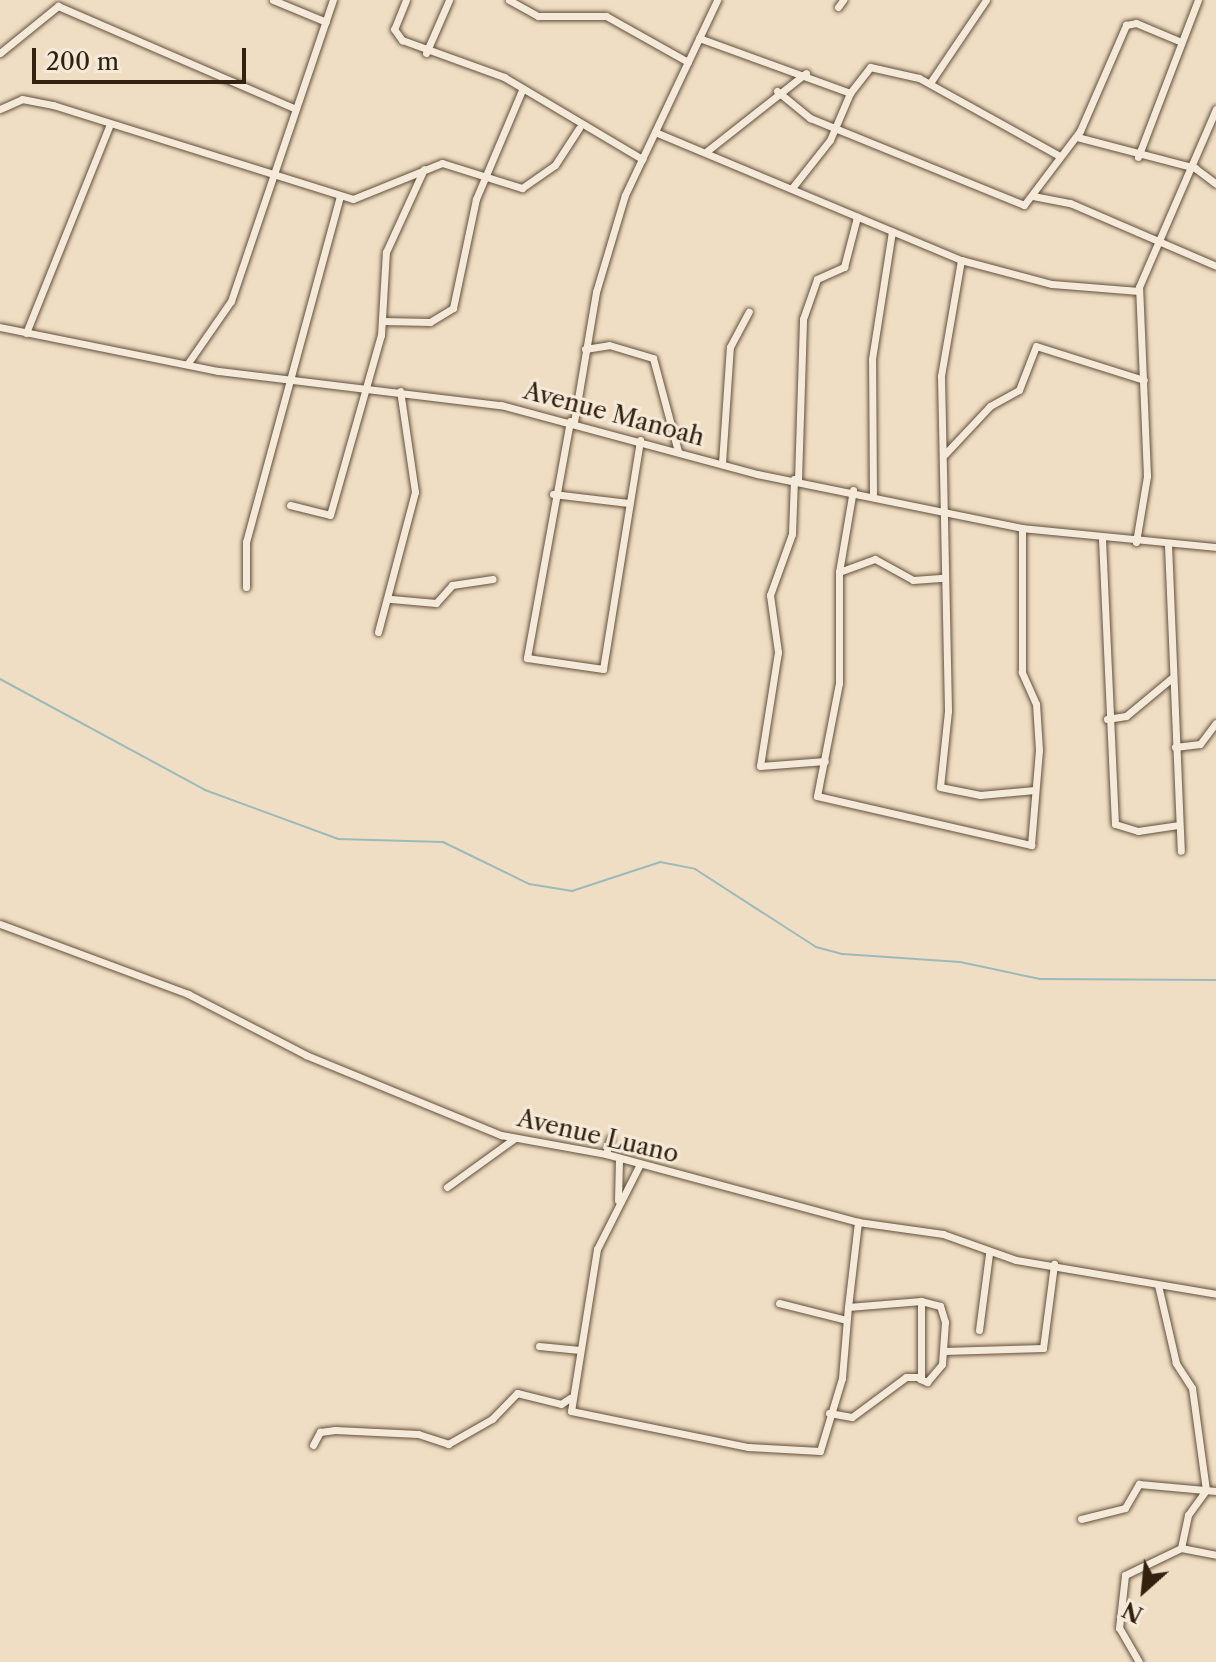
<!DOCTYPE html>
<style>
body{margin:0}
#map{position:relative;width:1216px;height:1662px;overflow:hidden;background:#f0dec4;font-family:"Libre Caslon Text",serif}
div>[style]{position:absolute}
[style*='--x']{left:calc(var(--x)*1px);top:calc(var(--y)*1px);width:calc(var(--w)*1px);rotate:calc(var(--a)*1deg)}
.stream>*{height:2px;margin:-1px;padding:0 1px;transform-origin:1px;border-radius:1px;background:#9bbbba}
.roads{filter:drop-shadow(0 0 2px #62503c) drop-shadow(0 0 2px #62503c)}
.minor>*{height:7px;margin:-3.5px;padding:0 3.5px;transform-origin:3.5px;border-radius:3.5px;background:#f5ead9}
span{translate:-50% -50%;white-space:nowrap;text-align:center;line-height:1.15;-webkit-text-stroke:6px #f5ead9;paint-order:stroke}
.street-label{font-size:24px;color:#33200e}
.north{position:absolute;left:1104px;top:1550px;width:80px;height:80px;-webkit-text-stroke:6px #f5ead9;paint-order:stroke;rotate:207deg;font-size:22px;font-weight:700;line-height:32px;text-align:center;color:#33200e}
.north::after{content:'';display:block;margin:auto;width:28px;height:36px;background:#33200e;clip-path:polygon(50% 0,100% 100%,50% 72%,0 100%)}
.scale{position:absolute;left:32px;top:48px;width:214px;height:36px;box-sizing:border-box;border:4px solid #33200e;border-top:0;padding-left:10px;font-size:24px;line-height:28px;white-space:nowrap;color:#33200e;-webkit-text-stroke:6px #f5ead9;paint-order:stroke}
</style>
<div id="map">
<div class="stream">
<i style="--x:0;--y:679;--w:233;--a:28.4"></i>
<i style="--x:205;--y:790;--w:142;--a:20.2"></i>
<i style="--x:338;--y:839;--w:105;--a:1.6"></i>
<i style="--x:443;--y:842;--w:96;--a:26"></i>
<i style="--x:529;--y:884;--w:44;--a:9.2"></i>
<i style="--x:572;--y:891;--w:93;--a:-18.2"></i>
<i style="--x:660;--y:862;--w:36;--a:11"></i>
<i style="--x:695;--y:869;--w:144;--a:32.8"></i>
<i style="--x:816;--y:947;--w:28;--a:15"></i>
<i style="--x:843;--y:954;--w:117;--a:3.9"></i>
<i style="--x:960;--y:962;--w:82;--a:12"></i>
<i style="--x:1040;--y:979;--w:176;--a:0.3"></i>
</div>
<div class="roads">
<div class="minor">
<i style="--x:273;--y:0;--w:57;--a:22.5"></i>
<i style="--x:406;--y:0;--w:31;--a:112"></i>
<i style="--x:394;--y:29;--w:14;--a:54"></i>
<i style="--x:402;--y:40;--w:109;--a:19.9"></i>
<i style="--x:504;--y:77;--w:161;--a:30.7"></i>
<i style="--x:509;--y:0;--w:33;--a:29"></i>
<i style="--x:538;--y:16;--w:68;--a:0"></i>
<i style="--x:606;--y:16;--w:94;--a:29.3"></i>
<i style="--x:838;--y:7;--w:9;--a:-54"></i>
<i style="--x:699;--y:38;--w:161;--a:20"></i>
<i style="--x:850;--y:93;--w:33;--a:-52"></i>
<i style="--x:870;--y:67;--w:50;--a:12.7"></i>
<i style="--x:919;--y:78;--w:159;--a:29"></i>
<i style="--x:0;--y:53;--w:75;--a:-39"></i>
<i style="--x:58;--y:6;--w:259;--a:23.4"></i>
<i style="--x:426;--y:53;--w:58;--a:-66.5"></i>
<i style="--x:930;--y:83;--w:100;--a:-56"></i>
<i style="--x:777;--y:91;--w:43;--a:39.3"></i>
<i style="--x:810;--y:118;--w:231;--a:22.1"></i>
<i style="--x:1024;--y:205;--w:93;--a:-52.9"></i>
<i style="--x:1080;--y:131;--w:116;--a:-66.5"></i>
<i style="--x:1126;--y:25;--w:10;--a:-11"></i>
<i style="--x:1136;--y:23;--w:47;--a:22.7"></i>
<i style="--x:0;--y:109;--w:24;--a:-24"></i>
<i style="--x:22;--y:99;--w:32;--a:11"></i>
<i style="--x:53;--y:105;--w:314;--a:17.4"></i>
<i style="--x:353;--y:199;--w:96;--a:-22"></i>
<i style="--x:442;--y:163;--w:84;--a:17.4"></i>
<i style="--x:522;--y:188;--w:40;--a:-34.9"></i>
<i style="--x:555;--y:165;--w:44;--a:-57"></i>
<i style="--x:655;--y:132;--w:332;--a:22.7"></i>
<i style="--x:961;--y:260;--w:94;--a:14.8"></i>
<i style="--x:1052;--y:284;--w:87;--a:4.6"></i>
<i style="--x:1077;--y:137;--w:122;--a:14.7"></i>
<i style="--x:1195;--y:168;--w:26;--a:37"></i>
<i style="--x:707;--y:151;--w:126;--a:-38.2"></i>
<i style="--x:1138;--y:157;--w:168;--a:-69.1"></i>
<i style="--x:792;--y:188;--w:61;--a:-51.6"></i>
<i style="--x:830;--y:140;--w:51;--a:-66.9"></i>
<i style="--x:1033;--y:196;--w:38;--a:11"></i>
<i style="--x:1070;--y:203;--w:159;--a:23.3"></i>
<i style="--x:961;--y:260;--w:118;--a:99.8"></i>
<i style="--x:941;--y:376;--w:335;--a:88.8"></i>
<i style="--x:948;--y:711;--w:76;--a:96"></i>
<i style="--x:940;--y:787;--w:41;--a:11.3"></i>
<i style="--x:980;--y:795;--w:55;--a:-5.2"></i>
<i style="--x:383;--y:321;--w:47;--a:1.2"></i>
<i style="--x:430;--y:322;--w:27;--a:-31"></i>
<i style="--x:453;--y:308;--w:111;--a:-78.1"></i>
<i style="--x:476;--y:199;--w:118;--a:-67.1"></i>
<i style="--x:0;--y:327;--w:222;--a:11.4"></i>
<i style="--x:218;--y:371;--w:285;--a:6.9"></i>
<i style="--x:501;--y:405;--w:265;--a:15.1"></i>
<i style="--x:757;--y:474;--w:270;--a:11.5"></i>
<i style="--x:1022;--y:528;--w:195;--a:5.6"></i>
<i style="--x:26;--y:333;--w:222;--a:-68.1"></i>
<i style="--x:585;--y:349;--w:24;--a:-9"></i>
<i style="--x:609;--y:345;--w:46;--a:16.5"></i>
<i style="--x:653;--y:358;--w:96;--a:75"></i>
<i style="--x:188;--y:363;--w:75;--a:-55.3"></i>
<i style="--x:231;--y:301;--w:318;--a:-71.3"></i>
<i style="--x:570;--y:421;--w:241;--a:100.3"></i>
<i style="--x:527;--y:658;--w:77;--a:8.2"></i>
<i style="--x:603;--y:669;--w:232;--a:-80.8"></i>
<i style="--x:574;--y:422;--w:132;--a:-80.4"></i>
<i style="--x:596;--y:292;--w:101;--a:-73.4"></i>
<i style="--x:625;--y:195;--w:216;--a:-64.7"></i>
<i style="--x:945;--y:454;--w:66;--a:-46.8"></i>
<i style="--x:990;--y:406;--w:33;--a:-29"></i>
<i style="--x:1019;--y:390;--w:47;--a:-68.9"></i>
<i style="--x:1036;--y:346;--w:113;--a:17.5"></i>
<i style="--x:722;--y:463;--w:116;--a:-86.1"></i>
<i style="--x:730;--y:347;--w:40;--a:-62"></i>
<i style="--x:794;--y:479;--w:55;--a:92.1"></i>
<i style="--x:792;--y:534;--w:65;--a:109.8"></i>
<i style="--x:770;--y:595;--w:58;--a:82"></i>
<i style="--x:778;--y:652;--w:115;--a:99"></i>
<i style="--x:760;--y:766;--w:65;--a:-4.4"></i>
<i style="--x:798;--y:480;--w:161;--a:-88.2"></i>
<i style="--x:803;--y:319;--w:42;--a:-70.7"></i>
<i style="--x:817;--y:279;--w:30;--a:-24"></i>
<i style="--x:844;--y:267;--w:52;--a:-75.4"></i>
<i style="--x:853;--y:490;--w:83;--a:99.7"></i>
<i style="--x:839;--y:572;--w:111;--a:90"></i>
<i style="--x:839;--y:683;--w:115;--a:101"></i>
<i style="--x:817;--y:796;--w:220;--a:12.9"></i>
<i style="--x:1031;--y:845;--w:95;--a:-85.2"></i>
<i style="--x:1039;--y:750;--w:46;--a:-93.7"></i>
<i style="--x:1036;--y:704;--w:35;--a:-114"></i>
<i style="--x:1022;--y:672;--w:144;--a:-90"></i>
<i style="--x:553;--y:494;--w:76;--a:6.8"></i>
<i style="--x:873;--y:494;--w:135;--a:-90.4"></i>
<i style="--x:872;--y:359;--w:129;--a:-81.1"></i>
<i style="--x:290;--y:505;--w:41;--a:14"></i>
<i style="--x:330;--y:515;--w:187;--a:-74.2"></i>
<i style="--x:381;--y:335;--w:83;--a:-86.6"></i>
<i style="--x:386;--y:252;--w:91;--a:-65.4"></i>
<i style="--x:1102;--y:539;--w:285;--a:87.4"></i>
<i style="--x:1115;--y:824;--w:24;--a:17"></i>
<i style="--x:1138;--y:831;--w:40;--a:-8.5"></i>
<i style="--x:1136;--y:542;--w:67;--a:-80.5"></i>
<i style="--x:1147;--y:476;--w:189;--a:-92.4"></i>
<i style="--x:1139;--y:287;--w:194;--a:-66.6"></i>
<i style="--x:1168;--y:545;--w:306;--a:87.6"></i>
<i style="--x:839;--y:572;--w:38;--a:-20"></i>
<i style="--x:875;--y:559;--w:43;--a:28.9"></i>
<i style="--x:913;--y:580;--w:31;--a:-4"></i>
<i style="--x:246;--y:587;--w:45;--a:-90"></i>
<i style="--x:246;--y:542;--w:358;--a:-74.8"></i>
<i style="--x:391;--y:599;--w:45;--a:5.1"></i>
<i style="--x:436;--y:603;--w:24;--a:-48"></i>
<i style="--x:452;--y:585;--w:41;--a:-8.3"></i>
<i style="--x:378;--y:632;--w:145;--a:-75.2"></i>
<i style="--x:415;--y:492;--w:102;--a:-98.4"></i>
<i style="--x:1107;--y:719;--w:19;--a:-9"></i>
<i style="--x:1126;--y:716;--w:61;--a:-39.7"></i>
<i style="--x:1175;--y:747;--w:25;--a:-7"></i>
<i style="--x:1200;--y:744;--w:26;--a:-53"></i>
<i style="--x:0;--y:924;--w:201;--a:20.4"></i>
<i style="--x:188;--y:994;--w:133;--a:27.3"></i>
<i style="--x:306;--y:1055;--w:211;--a:22.3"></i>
<i style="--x:501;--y:1135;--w:107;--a:10.3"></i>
<i style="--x:606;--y:1154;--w:261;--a:15.1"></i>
<i style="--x:858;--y:1222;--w:86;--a:8"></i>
<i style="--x:943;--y:1234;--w:77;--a:19.6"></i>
<i style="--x:1016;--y:1260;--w:203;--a:9.6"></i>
<i style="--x:606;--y:1154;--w:16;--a:-75"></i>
<i style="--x:640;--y:1164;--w:95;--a:116.8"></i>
<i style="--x:597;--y:1249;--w:164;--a:99.1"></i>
<i style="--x:571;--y:1411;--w:181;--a:11.5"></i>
<i style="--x:748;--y:1447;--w:72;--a:3.2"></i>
<i style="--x:820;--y:1451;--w:76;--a:-73.2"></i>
<i style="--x:842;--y:1378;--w:71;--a:-85.2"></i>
<i style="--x:447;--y:1187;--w:84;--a:-35.8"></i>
<i style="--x:618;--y:1200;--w:41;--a:-88.6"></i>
<i style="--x:779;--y:1303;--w:69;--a:14.2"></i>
<i style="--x:979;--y:1330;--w:77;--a:-82.5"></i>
<i style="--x:539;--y:1346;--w:41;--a:5.6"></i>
<i style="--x:943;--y:1351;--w:100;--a:-1.7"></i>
<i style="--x:1043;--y:1348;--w:85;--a:-82.5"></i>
<i style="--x:920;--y:1379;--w:8;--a:23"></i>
<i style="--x:927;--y:1382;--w:23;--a:-50"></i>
<i style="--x:942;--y:1364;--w:42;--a:-85.9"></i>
<i style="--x:945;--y:1322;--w:17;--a:-107"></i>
<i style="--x:940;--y:1306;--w:20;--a:-165"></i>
<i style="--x:829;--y:1413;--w:23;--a:10"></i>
<i style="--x:852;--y:1417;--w:67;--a:-36.5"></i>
<i style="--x:906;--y:1377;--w:15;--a:0"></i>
<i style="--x:921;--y:1377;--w:76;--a:-90"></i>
<i style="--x:921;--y:1301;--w:73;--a:175.3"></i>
<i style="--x:848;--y:1307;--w:86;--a:-83.3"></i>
<i style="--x:313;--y:1445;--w:15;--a:-62"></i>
<i style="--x:320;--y:1432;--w:15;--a:-8"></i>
<i style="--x:335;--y:1430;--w:83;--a:2.8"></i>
<i style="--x:418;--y:1434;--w:32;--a:18"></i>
<i style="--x:448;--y:1444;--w:51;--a:-29.6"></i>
<i style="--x:492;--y:1419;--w:36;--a:-46"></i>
<i style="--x:517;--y:1393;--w:45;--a:14"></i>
<i style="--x:561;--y:1404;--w:11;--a:-34"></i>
<i style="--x:1081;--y:1519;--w:45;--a:-14"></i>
<i style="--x:1125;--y:1508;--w:28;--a:-60"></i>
<i style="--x:1139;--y:1484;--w:77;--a:5.2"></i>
<i style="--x:1181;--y:1548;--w:36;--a:11"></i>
<i style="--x:1139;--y:1662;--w:39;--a:-120"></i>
<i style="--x:1119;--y:1628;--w:53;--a:-83.5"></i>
<i style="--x:1125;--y:1575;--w:62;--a:-25.7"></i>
<i style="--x:1181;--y:1548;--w:34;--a:-78"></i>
<i style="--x:1188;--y:1515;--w:31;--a:-54"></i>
<i style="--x:1206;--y:1490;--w:103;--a:-97.8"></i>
<i style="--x:1192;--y:1388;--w:30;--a:-123"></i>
<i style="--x:1176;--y:1363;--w:80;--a:-103"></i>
</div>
</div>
<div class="street-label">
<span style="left:614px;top:414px;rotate:15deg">Avenue Manoah</span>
<span style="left:598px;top:1136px;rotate:13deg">Avenue Luano</span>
</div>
<div class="north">N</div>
<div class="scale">200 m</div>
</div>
